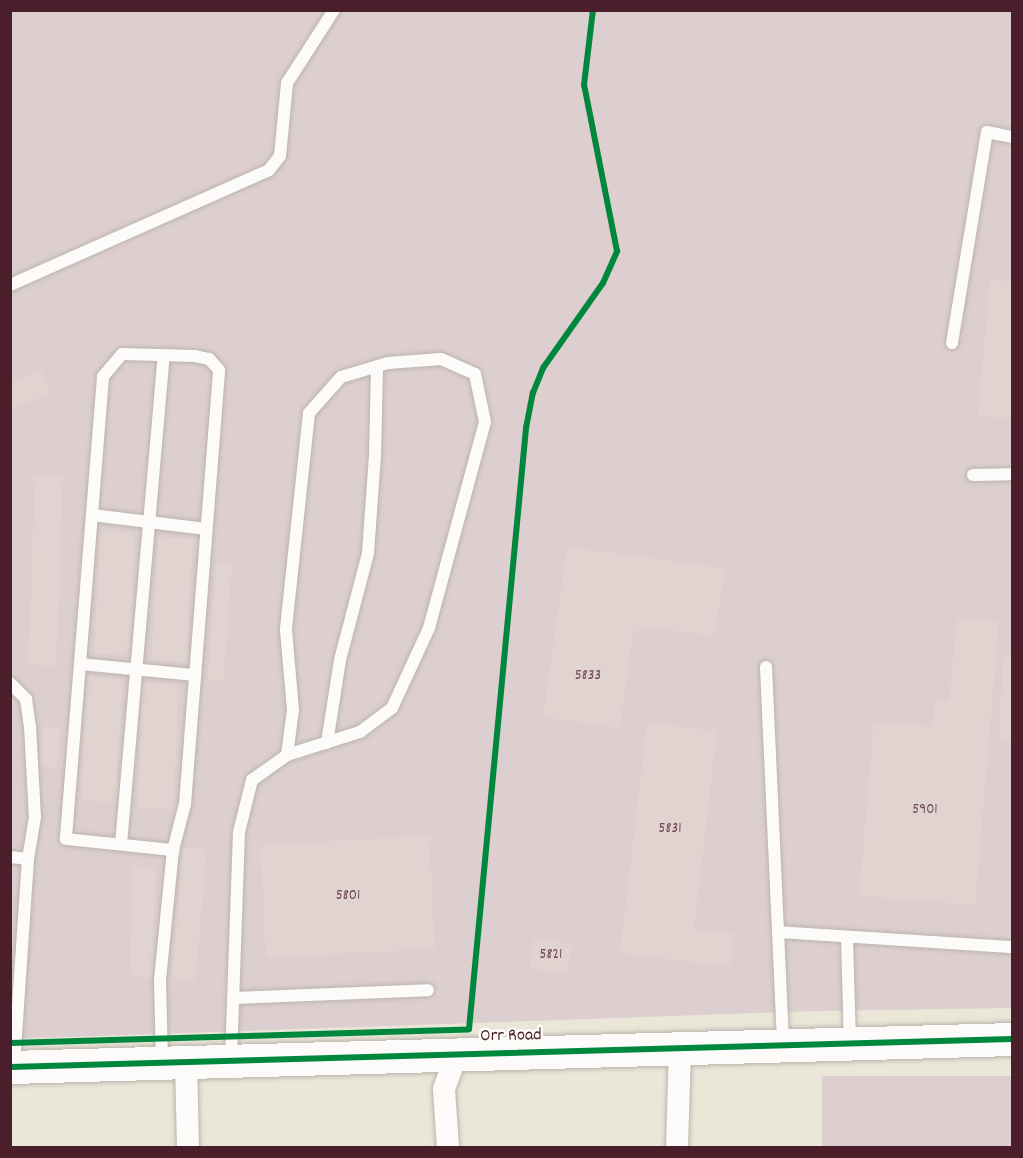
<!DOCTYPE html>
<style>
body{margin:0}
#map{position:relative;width:1023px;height:1158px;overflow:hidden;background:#eae6d8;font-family:Dekko,sans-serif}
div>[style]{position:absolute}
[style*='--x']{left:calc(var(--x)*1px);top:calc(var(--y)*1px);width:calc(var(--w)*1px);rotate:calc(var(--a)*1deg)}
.industrial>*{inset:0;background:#ddcfcf;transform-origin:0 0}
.building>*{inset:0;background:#e1d3d0;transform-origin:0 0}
.roads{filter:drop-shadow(0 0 2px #bbb4ac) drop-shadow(0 0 2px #bbb4ac)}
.lane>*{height:12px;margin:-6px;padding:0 6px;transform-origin:6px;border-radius:6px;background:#fcfbf9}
.street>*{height:22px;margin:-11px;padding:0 11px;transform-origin:11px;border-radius:11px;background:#fcfbf9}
.secondary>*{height:33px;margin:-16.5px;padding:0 16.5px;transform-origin:16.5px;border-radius:16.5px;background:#fcfbf9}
.cycleway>*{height:6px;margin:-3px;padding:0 3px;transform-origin:3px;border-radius:3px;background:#00873e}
span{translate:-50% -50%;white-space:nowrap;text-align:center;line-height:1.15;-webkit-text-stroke:5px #fdfcf7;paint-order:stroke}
.number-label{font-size:15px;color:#704c54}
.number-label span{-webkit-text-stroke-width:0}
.street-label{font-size:18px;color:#4a1f2b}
.frame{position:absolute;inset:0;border:12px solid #4a1f2b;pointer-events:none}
</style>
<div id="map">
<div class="industrial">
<i style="clip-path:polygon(10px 11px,1012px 11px,1012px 1008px,818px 1011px,11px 1039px)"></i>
<i style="left:1012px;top:1076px;width:71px;height:190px;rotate:90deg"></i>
</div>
<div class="building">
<i style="clip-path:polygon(990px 280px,1012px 282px,1012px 419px,978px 416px)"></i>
<i style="clip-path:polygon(42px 371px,50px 394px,10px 408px,10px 382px)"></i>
<i style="left:35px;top:476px;width:28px;height:189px;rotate:2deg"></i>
<i style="left:99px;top:531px;width:36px;height:123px;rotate:2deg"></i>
<i style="left:158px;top:537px;width:35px;height:123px;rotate:3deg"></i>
<i style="clip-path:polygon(567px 547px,725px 568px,715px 636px,634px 625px,620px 728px,543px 717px)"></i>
<i style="left:216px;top:562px;width:16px;height:119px;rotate:4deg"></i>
<i style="clip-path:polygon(957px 619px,999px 622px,975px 905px,859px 896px,874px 722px,933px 727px,935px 701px,949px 702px)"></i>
<i style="clip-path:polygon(1003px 654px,1012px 654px,1012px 741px,999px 741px)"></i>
<i style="left:87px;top:677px;width:36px;height:124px;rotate:3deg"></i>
<i style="left:142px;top:683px;width:36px;height:125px;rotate:2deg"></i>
<i style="clip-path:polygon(647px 723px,717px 731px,694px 929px,733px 933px,730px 966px,620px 953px)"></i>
<i style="left:43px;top:726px;width:18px;height:40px;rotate:6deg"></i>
<i style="left:429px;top:836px;width:113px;height:169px;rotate:87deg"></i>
<i style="left:183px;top:847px;width:24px;height:132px;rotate:5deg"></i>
<i style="left:133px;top:866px;width:23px;height:111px;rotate:2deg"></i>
<i style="left:534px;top:938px;width:38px;height:31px;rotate:9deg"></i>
</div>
<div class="roads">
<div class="lane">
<i style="--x:10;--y:285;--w:283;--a:-23.9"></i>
<i style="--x:269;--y:170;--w:18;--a:-52"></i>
<i style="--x:280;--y:156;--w:73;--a:-84.5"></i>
<i style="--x:287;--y:83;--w:87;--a:-57.2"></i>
<i style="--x:952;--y:343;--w:214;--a:-80.6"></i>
<i style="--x:987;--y:132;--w:25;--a:11"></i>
<i style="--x:973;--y:475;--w:39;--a:-1"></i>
<i style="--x:92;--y:515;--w:115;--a:7"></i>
<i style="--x:80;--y:664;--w:116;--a:5.5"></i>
<i style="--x:766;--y:667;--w:377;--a:87.4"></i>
<i style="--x:10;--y:683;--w:23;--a:45"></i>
<i style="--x:26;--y:699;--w:27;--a:82"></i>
<i style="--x:30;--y:726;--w:91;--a:86.9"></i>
<i style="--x:35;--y:817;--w:43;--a:99.5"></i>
<i style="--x:327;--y:743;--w:84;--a:-81.1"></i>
<i style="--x:340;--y:660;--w:111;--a:-75.3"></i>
<i style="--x:368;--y:553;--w:97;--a:-85.9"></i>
<i style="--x:375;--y:456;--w:90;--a:-88.7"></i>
<i style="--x:121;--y:844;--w:491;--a:-85"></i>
<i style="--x:10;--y:857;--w:18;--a:6"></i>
<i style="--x:28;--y:859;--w:207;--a:93.9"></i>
<i style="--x:778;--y:932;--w:234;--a:3.7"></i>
<i style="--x:847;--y:937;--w:106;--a:88.4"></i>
<i style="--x:233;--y:998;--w:195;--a:-2.3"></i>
<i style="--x:231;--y:1060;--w:228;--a:-88"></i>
<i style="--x:239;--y:832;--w:54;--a:-76"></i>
<i style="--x:252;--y:780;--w:43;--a:-35.5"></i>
<i style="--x:287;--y:755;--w:77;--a:-17.5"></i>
<i style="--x:360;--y:732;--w:40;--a:-37"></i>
<i style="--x:392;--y:708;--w:88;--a:-65.2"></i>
<i style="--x:429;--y:628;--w:213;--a:-74.8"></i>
<i style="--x:485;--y:422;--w:49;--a:-101.8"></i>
<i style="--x:475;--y:374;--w:37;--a:-156"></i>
<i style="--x:441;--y:359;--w:53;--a:175.7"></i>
<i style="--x:388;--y:363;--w:49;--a:163.4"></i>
<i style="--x:341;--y:377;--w:48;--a:131.6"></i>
<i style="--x:309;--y:413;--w:218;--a:96.1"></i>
<i style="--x:286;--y:630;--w:80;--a:85"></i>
<i style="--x:293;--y:710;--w:45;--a:97.6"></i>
<i style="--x:162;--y:1061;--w:81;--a:-91.4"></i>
<i style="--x:160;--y:980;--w:131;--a:-84.3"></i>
<i style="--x:173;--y:850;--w:48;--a:-75.4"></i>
<i style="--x:185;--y:804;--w:435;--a:-85.5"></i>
<i style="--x:219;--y:370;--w:15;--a:-132"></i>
<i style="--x:209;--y:359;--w:14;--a:-168"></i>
<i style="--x:195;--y:356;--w:73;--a:-178.4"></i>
<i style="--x:122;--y:354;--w:30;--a:130"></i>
<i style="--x:103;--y:377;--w:463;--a:94.6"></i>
<i style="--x:66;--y:839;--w:108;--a:5.9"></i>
</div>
<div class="street">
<i style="--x:186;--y:1061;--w:87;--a:88.7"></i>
<i style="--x:448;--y:1148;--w:59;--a:-93.9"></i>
<i style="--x:444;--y:1089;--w:38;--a:-70"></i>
<i style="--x:677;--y:1148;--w:100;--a:-88.3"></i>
</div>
<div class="secondary">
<i style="--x:10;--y:1067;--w:1002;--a:-1.6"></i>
</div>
</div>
<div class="cycleway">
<i style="--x:10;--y:1043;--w:459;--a:-1.7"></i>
<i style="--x:469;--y:1029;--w:604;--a:-84.58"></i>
<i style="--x:526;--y:428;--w:36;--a:-79"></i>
<i style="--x:533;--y:393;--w:27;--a:-68"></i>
<i style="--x:543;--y:368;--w:104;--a:-54.8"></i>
<i style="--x:603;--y:283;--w:35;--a:-66"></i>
<i style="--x:617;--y:251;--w:169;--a:-101.2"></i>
<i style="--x:584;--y:85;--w:76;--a:-83.2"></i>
<i style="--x:10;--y:1067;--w:1002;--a:-1.6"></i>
</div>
<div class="number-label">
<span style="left:588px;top:677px">5833</span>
<span style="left:925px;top:811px">5901</span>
<span style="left:670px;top:830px">5831</span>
<span style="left:348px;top:897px">5801</span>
<span style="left:551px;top:956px">5821</span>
</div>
<div class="street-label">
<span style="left:511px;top:1037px;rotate:-1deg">Orr Road</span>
</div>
<div class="frame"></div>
</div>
